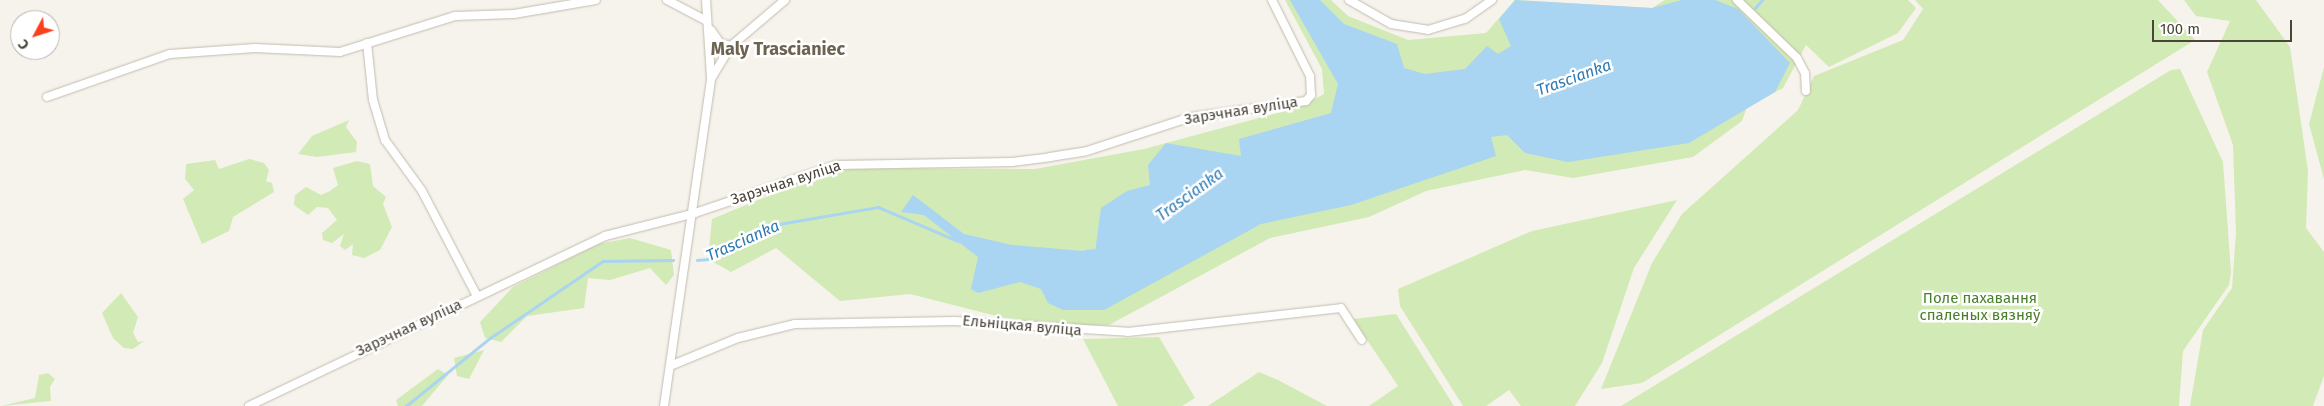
<!DOCTYPE html>
<meta charset="utf-8">
<style>
body{margin:0}
#map{position:relative;width:2324px;height:406px;overflow:hidden;background:#f6f3ec;font-family:"Fira Sans",sans-serif}
div>[style]{position:absolute}
[style*='--x']{left:calc(var(--x)*1px);top:calc(var(--y)*1px);width:calc(var(--w)*1px);rotate:calc(var(--a)*1deg)}
.green>*{inset:0;background:#d2eab5}
.water>*{inset:0;background:#a9d4f2}
.stream>*{height:2.5px;margin:-1.25px;padding:0 1.25px;transform-origin:1.25px;border-radius:1.25px;background:#a9d4f2}
.roads{filter:drop-shadow(0 0 1px #c2bbae) drop-shadow(0 0 1px #c2bbae)}
.minor>*{height:8px;margin:-4px;padding:0 4px;transform-origin:4px;border-radius:4px;background:#fff}
span{translate:-50% -50%;white-space:nowrap;text-align:center;line-height:1.15;-webkit-text-stroke:5px #fff;paint-order:stroke}
.street-label{font-size:15px;color:#4b4439}
.park-label{font-size:15px;color:#4a7f2a}
.water-label{font-size:16px;color:#2e7ab2;font-style:italic}
.quarter-label{font-size:18px;color:#6e6250;font-weight:700}
.north{position:absolute;left:10px;top:10px;width:50px;height:50px;box-sizing:border-box;background:#fff;border:1px solid #b7b4b0;border-radius:50%;rotate:230deg;font-size:14px;font-weight:700;line-height:20px;text-align:center;color:#4b4439}
.north::after{content:'';display:block;margin:auto;width:18px;height:22px;background:#fc3f1d;clip-path:polygon(50% 0,100% 100%,50% 72%,0 100%)}
.scale{position:absolute;left:2152px;top:20px;width:140px;height:22px;box-sizing:border-box;border:2px solid #4b4439;border-top:0;padding-left:6px;font-size:15px;line-height:18px;white-space:nowrap;color:#4b4439;-webkit-text-stroke:4px #fff;paint-order:stroke}
</style>
<div id="map">
<div class="green">
<i style="clip-path:polygon(1285px 0,1331px 0,1348px 16px,1408px 40px,1486px 33px,1515px 0,1652px 8px,1665px 0,1908px 0,1916px 8px,1898px 33px,1829px 67px,1806px 45px,1783px 88px,1747px 107px,1742px 121px,1693px 157px,1573px 178px,1525px 170px,1426px 191px,1369px 217px,1270px 238px,1109px 325px,1040px 327px,910px 294px,840px 301px,776px 248px,731px 272px,708px 259px,712px 219px,819px 175px,851px 168px,1035px 169px,1144px 149px,1300px 107px,1324px 94px,1322px 69px)"></i>
<i style="clip-path:polygon(1915px 0,2158px 0,2195px 40px,1642px 383px,1601px 389px,1652px 263px,1682px 214px,1798px 110px,1814px 76px,1903px 40px,1923px 9px)"></i>
<i style="clip-path:polygon(2184px 0,2256px 0,2290px 47px,2308px 171px,2306px 228px,2324px 252px,2324px 376px,2313px 406px,2190px 406px,2203px 330px,2232px 288px,2236px 233px,2233px 145px,2207px 72px,2230px 21px,2196px 16px)"></i>
<i style="clip-path:polygon(2324px 67px,2324px 179px,2309px 124px)"></i>
<i style="clip-path:polygon(2180px 69px,2223px 162px,2231px 272px,2229px 285px,2183px 351px,2179px 406px,1621px 406px,2171px 70px)"></i>
<i style="clip-path:polygon(349px 120px,346px 127px,357px 142px,356px 152px,317px 157px,298px 154px,312px 136px)"></i>
<i style="clip-path:polygon(249px 159px,264px 163px,269px 170px,266px 181px,272px 183px,274px 192px,233px 217px,229px 231px,202px 244px,183px 199px,194px 190px,185px 179px,186px 164px,215px 160px,219px 169px)"></i>
<i style="clip-path:polygon(357px 161px,370px 164px,373px 186px,386px 197px,383px 204px,392px 227px,380px 250px,364px 258px,352px 255px,353px 244px,345px 250px,340px 246px,344px 234px,332px 243px,323px 240px,322px 233px,337px 220px,328px 208px,317px 207px,308px 215px,294px 205px,295px 195px,306px 187px,321px 195px,330px 191px,338px 185px,333px 168px)"></i>
<i style="clip-path:polygon(1677px 200px,1634px 268px,1602px 363px,1575px 406px,1521px 406px,1509px 390px,1486px 406px,1463px 406px,1400px 306px,1398px 289px,1532px 231px)"></i>
<i style="clip-path:polygon(630px 238px,671px 250px,674px 275px,666px 285px,650px 268px,610px 280px,588px 278px,584px 308px,527px 316px,501px 342px,485px 338px,480px 322px,513px 287px,598px 244px)"></i>
<i style="clip-path:polygon(121px 293px,138px 317px,133px 333px,138px 342px,144px 341px,133px 349px,124px 348px,113px 338px,102px 313px)"></i>
<i style="clip-path:polygon(1396px 314px,1454px 406px,1369px 406px,1398px 386px,1353px 319px)"></i>
<i style="clip-path:polygon(1159px 337px,1195px 398px,1182px 406px,1118px 406px,1083px 339px)"></i>
<i style="clip-path:polygon(484px 350px,469px 379px,457px 376px,454px 358px)"></i>
<i style="clip-path:polygon(438px 369px,448px 375px,422px 406px,398px 406px,396px 400px)"></i>
<i style="clip-path:polygon(1259px 372px,1278px 380px,1327px 406px,1208px 406px)"></i>
<i style="clip-path:polygon(48px 373px,55px 379px,50px 387px,51px 401px,1px 406px,35px 398px,39px 375px)"></i>
</div>
<div class="water">
<i style="clip-path:polygon(1290px 0,1320px 0,1344px 24px,1397px 44px,1404px 68px,1425px 74px,1465px 69px,1487px 46px,1498px 54px,1511px 46px,1499px 19px,1515px 0,1652px 8px,1682px 0,1715px 0,1738px 9px,1790px 63px,1775px 92px,1689px 143px,1568px 162px,1525px 153px,1507px 135px,1491px 137px,1496px 156px,1351px 205px,1261px 224px,1104px 310px,1063px 310px,1048px 303px,1041px 289px,1020px 282px,978px 293px,971px 289px,978px 257px,924px 215px,901px 212px,913px 195px,964px 234px,1012px 245px,1095px 252px,1101px 208px,1127px 191px,1150px 185px,1148px 165px,1166px 143px,1241px 156px,1239px 139px,1331px 113px,1338px 84px)"></i>
</div>
<div class="stream">
<i style="--x:1755;--y:8;--w:11;--a:-49"></i>
<i style="--x:1085;--y:251;--w:12;--a:-5"></i>
<i style="--x:697;--y:260;--w:11;--a:-5"></i>
<i style="--x:708;--y:259;--w:73;--a:-27.6"></i>
<i style="--x:773;--y:225;--w:107;--a:-9.7"></i>
<i style="--x:878;--y:207;--w:87;--a:23"></i>
<i style="--x:406;--y:406;--w:108;--a:-39"></i>
<i style="--x:490;--y:338;--w:137;--a:-34.3"></i>
<i style="--x:603;--y:261;--w:70;--a:-0.8"></i>
</div>
<div class="roads">
<div class="minor">
<i style="--x:667;--y:0;--w:45;--a:27.7"></i>
<i style="--x:706;--y:0;--w:77;--a:86.3"></i>
<i style="--x:1349;--y:0;--w:48;--a:29.7"></i>
<i style="--x:1391;--y:24;--w:37;--a:9"></i>
<i style="--x:1428;--y:30;--w:39;--a:-17"></i>
<i style="--x:1465;--y:19;--w:33;--a:-35"></i>
<i style="--x:1737;--y:0;--w:83;--a:44"></i>
<i style="--x:1797;--y:58;--w:17;--a:62"></i>
<i style="--x:1805;--y:73;--w:18;--a:87"></i>
<i style="--x:711;--y:30;--w:16;--a:55"></i>
<i style="--x:720;--y:43;--w:11;--a:15"></i>
<i style="--x:367;--y:43;--w:57;--a:84"></i>
<i style="--x:373;--y:100;--w:42;--a:73.3"></i>
<i style="--x:385;--y:140;--w:63;--a:54"></i>
<i style="--x:422;--y:191;--w:119;--a:62.4"></i>
<i style="--x:47;--y:97;--w:130;--a:-19.3"></i>
<i style="--x:170;--y:54;--w:85;--a:-4"></i>
<i style="--x:255;--y:48;--w:85;--a:2.7"></i>
<i style="--x:340;--y:52;--w:121;--a:-17.4"></i>
<i style="--x:455;--y:16;--w:59;--a:-1.9"></i>
<i style="--x:514;--y:14;--w:83;--a:-9.7"></i>
<i style="--x:670;--y:366;--w:74;--a:-22.4"></i>
<i style="--x:738;--y:338;--w:59;--a:-13.8"></i>
<i style="--x:795;--y:324;--w:160;--a:-1.1"></i>
<i style="--x:955;--y:321;--w:173;--a:3.6"></i>
<i style="--x:1128;--y:332;--w:214;--a:-6.4"></i>
<i style="--x:1341;--y:308;--w:38;--a:57"></i>
<i style="--x:249;--y:406;--w:395;--a:-25.5"></i>
<i style="--x:605;--y:236;--w:93;--a:-14.3"></i>
<i style="--x:695;--y:213;--w:150;--a:-18.7"></i>
<i style="--x:837;--y:165;--w:175;--a:-1"></i>
<i style="--x:1012;--y:162;--w:38;--a:-7"></i>
<i style="--x:1050;--y:157;--w:37;--a:-9"></i>
<i style="--x:1087;--y:151;--w:109;--a:-18.1"></i>
<i style="--x:1191;--y:117;--w:116;--a:-7.9"></i>
<i style="--x:1306;--y:101;--w:8;--a:-50"></i>
<i style="--x:1311;--y:95;--w:19;--a:-93"></i>
<i style="--x:1310;--y:76;--w:85;--a:-116.6"></i>
<i style="--x:664;--y:406;--w:330;--a:-81.8"></i>
<i style="--x:711;--y:79;--w:39;--a:-59"></i>
<i style="--x:731;--y:46;--w:71;--a:-40.4"></i>
</div>
</div>
<div class="street-label">
<span style="left:1241px;top:111px;rotate:-9deg">Зарэчная вуліца</span>
<span style="left:786px;top:183px;rotate:-18deg">Зарэчная вуліца</span>
<span style="left:1022px;top:326px;rotate:5deg">Ельніцкая вуліца</span>
<span style="left:409px;top:328px;rotate:-25deg">Зарэчная вуліца</span>
</div>
<div class="park-label">
<span style="left:1980px;top:307px">Поле пахавання<br>спаленых вязняў</span>
</div>
<div class="water-label">
<span style="left:1574px;top:78px;rotate:-20deg">Trascianka</span>
<span style="left:1190px;top:195px;rotate:-36deg">Trascianka</span>
<span style="left:743px;top:241px;rotate:-24deg">Trascianka</span>
</div>
<div class="quarter-label">
<span style="left:778px;top:49px">Maly Trascianiec</span>
</div>
<div class="north">С</div>
<div class="scale">100 m</div>
</div>
